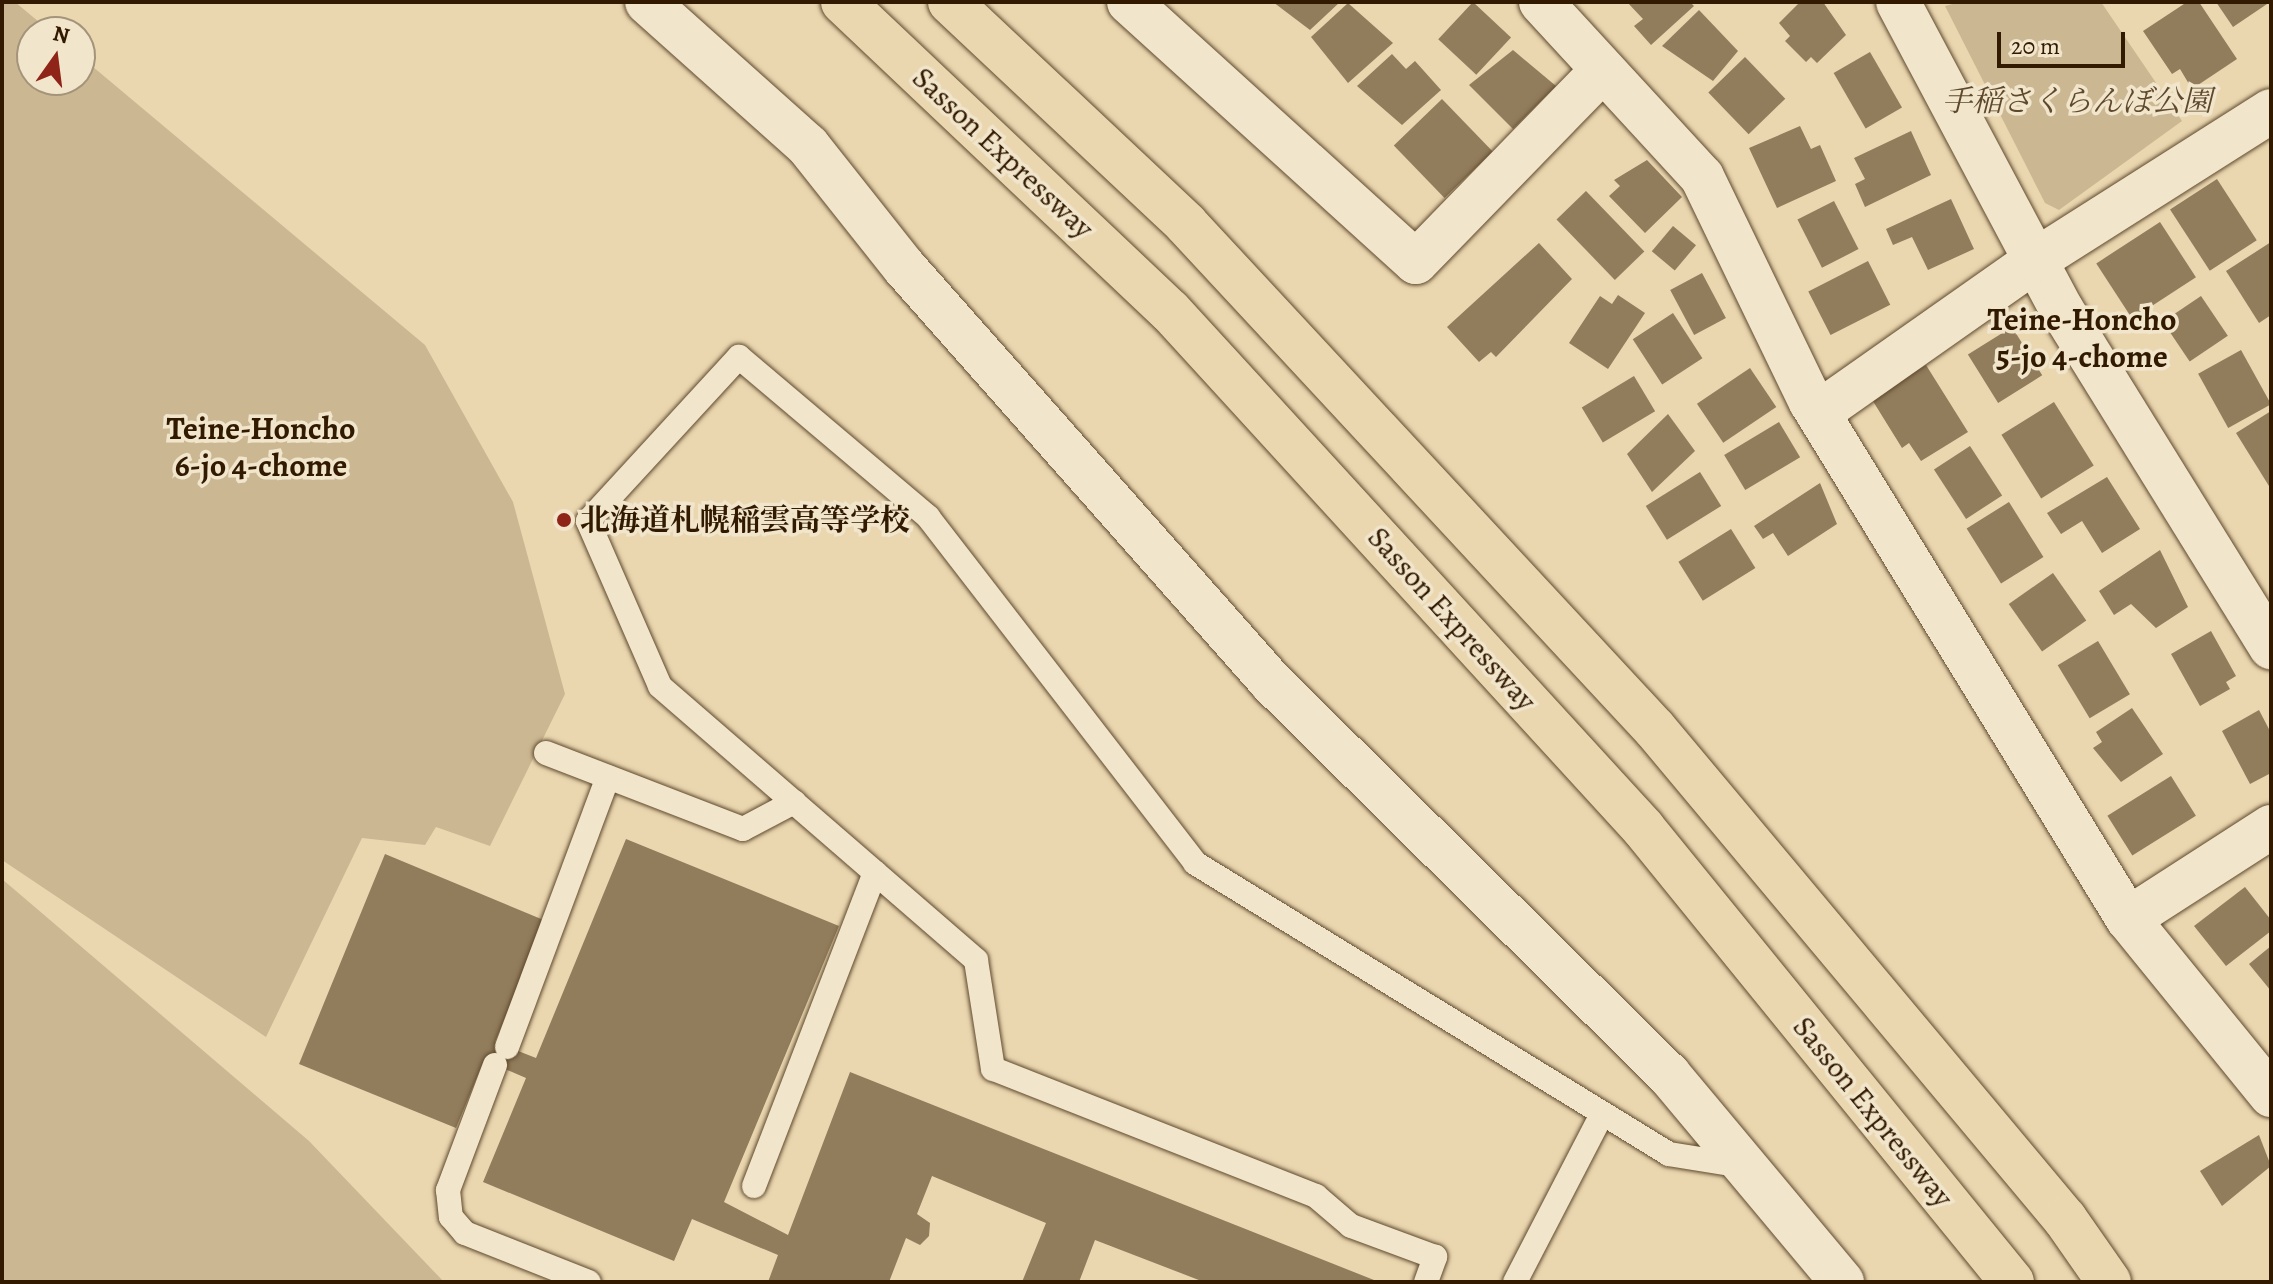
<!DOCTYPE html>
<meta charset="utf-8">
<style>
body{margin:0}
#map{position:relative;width:2273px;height:1284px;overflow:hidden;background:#ead7b0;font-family:Alegreya,"Noto Serif JP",serif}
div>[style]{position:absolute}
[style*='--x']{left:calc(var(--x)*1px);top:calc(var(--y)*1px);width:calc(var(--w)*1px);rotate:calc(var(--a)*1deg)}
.green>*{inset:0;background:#cbb792}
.building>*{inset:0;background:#917c5c;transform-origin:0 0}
.roads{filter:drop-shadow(0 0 2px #5f492c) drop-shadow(0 0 2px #5f492c)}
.service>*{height:24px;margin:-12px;padding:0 12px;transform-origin:12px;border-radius:12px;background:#f1e5cc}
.minor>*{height:44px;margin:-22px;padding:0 22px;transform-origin:22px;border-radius:22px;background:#f1e5cc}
.motorway>*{height:44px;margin:-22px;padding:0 22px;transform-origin:22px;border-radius:22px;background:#ead7b0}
.dots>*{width:22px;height:22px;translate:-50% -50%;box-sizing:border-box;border:4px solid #f1e5cc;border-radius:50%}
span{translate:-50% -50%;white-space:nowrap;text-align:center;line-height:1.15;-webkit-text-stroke:7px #f1e5cc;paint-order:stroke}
.park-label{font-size:30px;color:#5f492c;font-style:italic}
.street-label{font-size:30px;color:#311a00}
.poi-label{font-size:30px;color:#311a00;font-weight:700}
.left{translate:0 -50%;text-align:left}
.neighbourhood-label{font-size:32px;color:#311a00;font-weight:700}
.frame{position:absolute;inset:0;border:4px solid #311a00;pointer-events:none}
.north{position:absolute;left:16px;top:16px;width:80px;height:80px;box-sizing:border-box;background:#f1e5cc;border:2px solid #a4947a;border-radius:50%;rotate:14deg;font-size:22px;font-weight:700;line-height:32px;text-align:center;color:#311a00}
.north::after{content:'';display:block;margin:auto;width:28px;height:36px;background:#8f2418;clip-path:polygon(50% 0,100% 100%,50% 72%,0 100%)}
.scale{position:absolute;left:1997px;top:32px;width:128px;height:36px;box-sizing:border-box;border:4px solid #311a00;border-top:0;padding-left:10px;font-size:24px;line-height:28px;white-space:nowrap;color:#311a00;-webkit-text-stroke:6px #f1e5cc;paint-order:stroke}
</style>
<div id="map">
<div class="green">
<i style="clip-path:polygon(2px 2px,15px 2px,51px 32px,32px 32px,32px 80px,80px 80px,80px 56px,425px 345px,513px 502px,565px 694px,490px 846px,436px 827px,425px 845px,362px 838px,266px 1037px,2px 860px)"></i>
<i style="clip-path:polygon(1960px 2px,2101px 2px,2182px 121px,2059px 210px,2045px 203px,1945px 6px)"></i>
<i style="clip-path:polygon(2px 879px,309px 1141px,444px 1282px,2px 1282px)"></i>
</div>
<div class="building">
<i style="clip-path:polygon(1273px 2px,1340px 2px,1310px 30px)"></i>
<i style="left:1473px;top:2px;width:52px;height:51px;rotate:43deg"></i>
<i style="clip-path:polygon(1627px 2px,1690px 2px,1694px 6px,1651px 45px,1634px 26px,1643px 19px)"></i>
<i style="clip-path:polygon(1800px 2px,1823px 2px,1846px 35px,1817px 63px,1811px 57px,1806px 62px,1785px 41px,1790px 36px,1779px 23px)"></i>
<i style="clip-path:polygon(2187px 2px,2199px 2px,2237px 59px,2192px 89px,2180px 69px,2172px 74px,2143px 31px)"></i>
<i style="clip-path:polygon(2216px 2px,2270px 2px,2233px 27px)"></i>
<i style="clip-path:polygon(1348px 3px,1393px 43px,1348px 83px,1311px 37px)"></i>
<i style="clip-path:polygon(1699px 10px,1738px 51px,1713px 81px,1662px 46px)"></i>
<i style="clip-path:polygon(1513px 50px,1556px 86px,1513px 129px,1469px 85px)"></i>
<i style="left:1870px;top:52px;width:64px;height:42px;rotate:60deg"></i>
<i style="clip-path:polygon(1392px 54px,1406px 69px,1415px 61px,1441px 90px,1402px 125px,1357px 86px)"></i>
<i style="left:1745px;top:57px;width:58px;height:51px;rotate:46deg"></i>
<i style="left:1442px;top:99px;width:73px;height:67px;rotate:46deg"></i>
<i style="clip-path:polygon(1800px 126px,1811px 149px,1820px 145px,1836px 181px,1777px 208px,1749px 148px)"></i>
<i style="clip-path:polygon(1911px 131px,1931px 175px,1865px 207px,1855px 184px,1865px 179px,1854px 158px)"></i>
<i style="clip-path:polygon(1647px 160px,1682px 197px,1645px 233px,1609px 196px,1620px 186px,1614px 180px)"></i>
<i style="left:2217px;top:179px;width:73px;height:56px;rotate:57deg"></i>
<i style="left:1586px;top:191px;width:84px;height:41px;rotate:46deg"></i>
<i style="clip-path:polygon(1951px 199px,1974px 249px,1928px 270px,1912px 237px,1893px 245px,1886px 229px)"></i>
<i style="left:1834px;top:201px;width:54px;height:41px;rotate:63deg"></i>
<i style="left:2160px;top:222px;width:66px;height:76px;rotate:57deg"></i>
<i style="left:1673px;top:226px;width:30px;height:33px;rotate:40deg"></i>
<i style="clip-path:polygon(2271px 242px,2271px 315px,2259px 323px,2226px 271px)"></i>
<i style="clip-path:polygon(1539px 243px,1572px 279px,1496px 357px,1491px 352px,1479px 362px,1447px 327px)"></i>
<i style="left:1868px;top:261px;width:49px;height:67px;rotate:63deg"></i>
<i style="left:1702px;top:273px;width:51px;height:36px;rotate:62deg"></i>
<i style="clip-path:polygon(1618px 295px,1645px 313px,1608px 369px,1569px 343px,1600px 296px,1612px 304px)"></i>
<i style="left:2201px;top:296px;width:48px;height:46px;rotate:56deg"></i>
<i style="left:1673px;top:313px;width:54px;height:48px;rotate:57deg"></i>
<i style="left:2012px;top:327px;width:57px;height:52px;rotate:58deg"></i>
<i style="left:2241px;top:350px;width:62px;height:49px;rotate:61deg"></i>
<i style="clip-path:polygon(1926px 365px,1968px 432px,1921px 461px,1909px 443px,1902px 448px,1871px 398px)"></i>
<i style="left:1750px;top:368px;width:47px;height:64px;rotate:56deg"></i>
<i style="left:1634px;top:376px;width:41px;height:61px;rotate:59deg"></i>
<i style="left:2054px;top:402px;width:75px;height:62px;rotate:58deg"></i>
<i style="clip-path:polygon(2271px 411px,2271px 485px,2269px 486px,2236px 433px)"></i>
<i style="clip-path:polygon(1668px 414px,1695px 451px,1652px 492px,1627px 454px)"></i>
<i style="left:1779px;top:422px;width:41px;height:64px;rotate:59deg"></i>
<i style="left:1970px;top:446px;width:59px;height:43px;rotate:57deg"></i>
<i style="left:1700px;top:472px;width:40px;height:64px;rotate:58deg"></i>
<i style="clip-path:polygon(2107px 477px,2140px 529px,2102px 553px,2082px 521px,2061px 534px,2047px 513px)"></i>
<i style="clip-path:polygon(1820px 483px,1837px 524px,1788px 556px,1773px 533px,1763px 539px,1754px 526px)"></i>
<i style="left:2009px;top:502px;width:65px;height:50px;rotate:58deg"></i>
<i style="left:1731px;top:529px;width:46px;height:62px;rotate:58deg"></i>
<i style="clip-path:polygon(2160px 550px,2188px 607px,2156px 628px,2131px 604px,2114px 615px,2099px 591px)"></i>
<i style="left:2053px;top:573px;width:58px;height:54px;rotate:55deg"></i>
<i style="clip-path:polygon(2211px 631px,2236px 676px,2226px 682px,2230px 689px,2200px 706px,2171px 654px)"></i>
<i style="left:2098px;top:641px;width:62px;height:47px;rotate:59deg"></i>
<i style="clip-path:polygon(2132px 708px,2163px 754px,2121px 782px,2093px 748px,2102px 742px,2096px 732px)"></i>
<i style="clip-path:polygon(2259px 710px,2271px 733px,2271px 773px,2250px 784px,2222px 731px)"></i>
<i style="left:2171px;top:776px;width:47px;height:75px;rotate:58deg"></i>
<i style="clip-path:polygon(626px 839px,839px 926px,724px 1202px,788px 1235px,850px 1072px,1379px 1282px,1204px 1282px,1095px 1240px,1079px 1282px,1022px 1282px,1046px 1223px,932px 1176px,917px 1214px,930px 1223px,929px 1236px,920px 1245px,906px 1238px,889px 1282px,768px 1282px,778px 1255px,692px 1219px,674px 1261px,483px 1182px,526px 1078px,484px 1060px,456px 1128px,299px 1064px,385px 854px,546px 921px,495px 1042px,536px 1058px)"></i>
<i style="clip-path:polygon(2245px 887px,2271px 920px,2271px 931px,2226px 966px,2194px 926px)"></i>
<i style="clip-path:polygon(2271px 946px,2271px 991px,2249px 964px)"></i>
<i style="clip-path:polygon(2259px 1135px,2271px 1166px,2222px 1206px,2200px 1171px)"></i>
</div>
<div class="roads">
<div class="service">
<i style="--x:546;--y:753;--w:211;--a:21.1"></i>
<i style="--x:743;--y:829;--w:58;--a:-27.9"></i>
<i style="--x:507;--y:1047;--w:288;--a:-69.5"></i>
<i style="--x:495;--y:1065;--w:134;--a:110.6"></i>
<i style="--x:448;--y:1190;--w:27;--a:84"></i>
<i style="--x:451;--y:1217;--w:21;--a:49"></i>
<i style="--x:465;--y:1233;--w:133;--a:21.6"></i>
<i style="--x:754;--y:1186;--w:336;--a:-68.9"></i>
<i style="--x:1426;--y:1282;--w:27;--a:-70"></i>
<i style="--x:1435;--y:1257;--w:90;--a:-159.7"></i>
<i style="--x:1351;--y:1226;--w:46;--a:-139.4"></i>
<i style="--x:1316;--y:1196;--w:347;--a:-158.5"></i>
<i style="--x:993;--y:1069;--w:110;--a:-98.9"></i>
<i style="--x:976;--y:960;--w:418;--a:-139.1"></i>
<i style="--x:660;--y:686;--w:180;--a:-113.6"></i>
<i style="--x:588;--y:521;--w:223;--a:-47.4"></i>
<i style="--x:739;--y:357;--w:248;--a:40.2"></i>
<i style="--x:928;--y:517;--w:437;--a:52.3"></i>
<i style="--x:1195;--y:863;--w:556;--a:31.55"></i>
<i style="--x:1669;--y:1154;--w:75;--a:9.2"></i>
<i style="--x:1515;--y:1282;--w:187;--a:-62.6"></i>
</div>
<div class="minor">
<i style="--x:647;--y:2;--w:216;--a:41.8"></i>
<i style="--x:808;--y:146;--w:154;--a:51.6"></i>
<i style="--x:904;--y:267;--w:555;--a:48.5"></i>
<i style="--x:1272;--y:683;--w:558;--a:44.64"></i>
<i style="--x:1669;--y:1075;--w:270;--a:50.1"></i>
<i style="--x:1129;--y:2;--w:387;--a:42.2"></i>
<i style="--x:1416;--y:262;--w:268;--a:-45.8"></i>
<i style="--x:1541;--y:2;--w:238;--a:47.4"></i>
<i style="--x:1702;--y:177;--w:250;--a:64.2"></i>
<i style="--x:1811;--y:402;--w:606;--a:58.49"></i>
<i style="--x:2128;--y:919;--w:227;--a:50.9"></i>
<i style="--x:1898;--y:2;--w:349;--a:62"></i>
<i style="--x:2062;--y:310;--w:397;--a:58.2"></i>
<i style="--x:1818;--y:413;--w:266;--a:-35.1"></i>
<i style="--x:2036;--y:260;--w:278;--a:-32.4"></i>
<i style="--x:2128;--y:919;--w:170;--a:-32.8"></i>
</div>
<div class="motorway">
<i style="--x:843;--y:2;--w:450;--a:43.4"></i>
<i style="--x:1170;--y:311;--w:701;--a:47.54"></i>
<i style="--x:1643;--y:828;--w:585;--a:50.9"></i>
<i style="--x:950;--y:2;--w:324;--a:43.2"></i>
<i style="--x:1186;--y:224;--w:689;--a:47.12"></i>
<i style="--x:1655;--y:729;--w:639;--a:50.08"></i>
<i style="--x:2065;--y:1219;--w:77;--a:55.1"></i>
</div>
</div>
<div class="dots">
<i style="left:564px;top:520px;background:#8f2418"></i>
</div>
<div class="park-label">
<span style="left:2077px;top:101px">手稲さくらんぼ公園</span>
</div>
<div class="street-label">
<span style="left:1003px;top:153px;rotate:43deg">Sasson Expressway</span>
<span style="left:1452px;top:619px;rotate:48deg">Sasson Expressway</span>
<span style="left:1873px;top:1112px;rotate:51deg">Sasson Expressway</span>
</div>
<div class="poi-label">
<span class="left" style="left:580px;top:520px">北海道札幌稲雲高等学校</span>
</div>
<div class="neighbourhood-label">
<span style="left:2082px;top:338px">Teine-Honcho<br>5-jo 4-chome</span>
<span style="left:261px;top:447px">Teine-Honcho<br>6-jo 4-chome</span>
</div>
<div class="frame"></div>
<div class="north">N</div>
<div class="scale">20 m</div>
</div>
